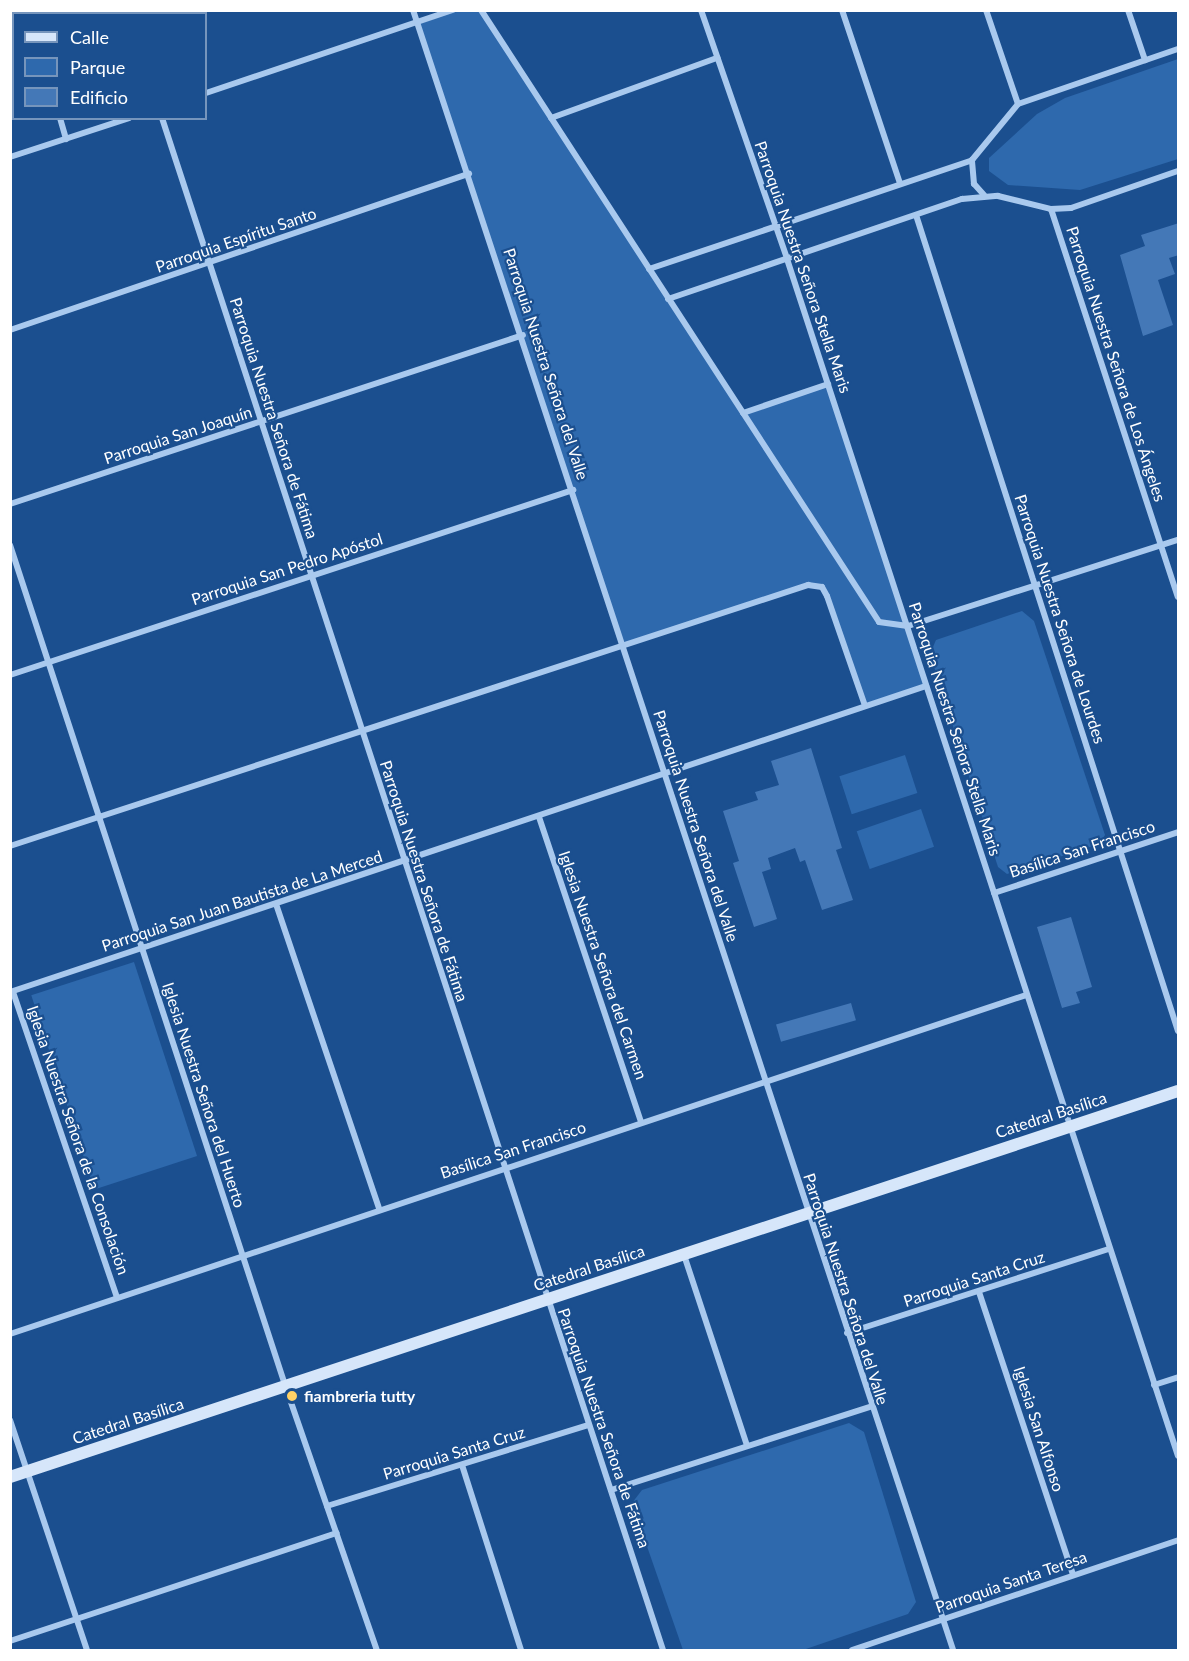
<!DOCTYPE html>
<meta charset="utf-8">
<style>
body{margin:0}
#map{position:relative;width:1189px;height:1661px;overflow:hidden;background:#1b4f8f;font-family:Lato,sans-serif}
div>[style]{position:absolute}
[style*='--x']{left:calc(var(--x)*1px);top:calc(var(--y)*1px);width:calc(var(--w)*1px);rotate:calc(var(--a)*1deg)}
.green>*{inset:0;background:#2e69ad;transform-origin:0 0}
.building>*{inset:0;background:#4478b7;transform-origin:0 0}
.minor>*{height:6px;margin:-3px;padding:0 3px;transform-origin:3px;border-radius:3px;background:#a9c9ee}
.secondary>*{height:12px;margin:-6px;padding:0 6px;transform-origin:6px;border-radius:6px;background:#d6e6fa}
.dots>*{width:16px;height:16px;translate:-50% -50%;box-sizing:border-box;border:3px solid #1b4f8f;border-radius:50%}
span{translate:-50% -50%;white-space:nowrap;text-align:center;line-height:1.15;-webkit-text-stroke:4.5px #1b4f8f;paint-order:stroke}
.street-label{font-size:16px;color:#fff}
.poi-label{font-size:16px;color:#fff;font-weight:700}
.left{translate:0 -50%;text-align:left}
.frame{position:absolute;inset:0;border:12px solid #fff;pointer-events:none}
.legend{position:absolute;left:12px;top:12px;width:195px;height:108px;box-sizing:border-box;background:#1b4f8f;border:2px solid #7695bc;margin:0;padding:8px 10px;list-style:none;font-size:18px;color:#fff}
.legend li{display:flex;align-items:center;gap:12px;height:30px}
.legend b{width:30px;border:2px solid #7695bc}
</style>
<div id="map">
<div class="green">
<i style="clip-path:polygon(456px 11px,480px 11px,743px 413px,828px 385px,925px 685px,866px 705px,827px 595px,815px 584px,622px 644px,419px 24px)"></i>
<i style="clip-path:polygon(1178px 59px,1178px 159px,1080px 190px,1008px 185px,989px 171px,989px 158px,1037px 114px,1065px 98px)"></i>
<i style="clip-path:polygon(1022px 611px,1034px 621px,1105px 835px,1099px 844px,1007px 874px,998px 867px,930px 654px,936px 640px)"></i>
<i style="left:905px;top:755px;width:40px;height:69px;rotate:72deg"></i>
<i style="left:921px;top:809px;width:40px;height:68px;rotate:71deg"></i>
<i style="left:134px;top:962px;width:204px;height:108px;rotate:72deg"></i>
<i style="clip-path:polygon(849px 1423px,864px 1432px,916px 1602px,908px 1614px,803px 1650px,683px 1650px,632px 1503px,642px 1490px)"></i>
</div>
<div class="building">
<i style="clip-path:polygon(1179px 223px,1179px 255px,1169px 258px,1175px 274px,1158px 280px,1173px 325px,1143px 336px,1120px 255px,1145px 246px,1141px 235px)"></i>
<i style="clip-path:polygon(811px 748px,842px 848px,836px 850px,853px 900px,822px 910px,805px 860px,800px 862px,795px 848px,768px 858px,771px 869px,762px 872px,777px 919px,754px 927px,733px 863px,739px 861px,723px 811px,758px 800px,755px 792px,779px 785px,771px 761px)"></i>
<i style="clip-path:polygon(1071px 917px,1092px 987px,1076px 992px,1080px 1003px,1062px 1008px,1037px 927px)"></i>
<i style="left:851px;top:1003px;width:18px;height:78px;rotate:74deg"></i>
</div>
<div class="minor">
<i style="--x:25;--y:10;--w:4;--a:76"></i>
<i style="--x:413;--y:10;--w:1727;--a:71.77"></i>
<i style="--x:481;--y:10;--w:730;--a:56.96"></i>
<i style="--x:879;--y:622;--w:29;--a:8"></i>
<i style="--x:908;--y:626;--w:283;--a:-17.7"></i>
<i style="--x:701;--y:10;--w:263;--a:70.9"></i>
<i style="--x:787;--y:259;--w:1259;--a:71.91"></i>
<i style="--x:842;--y:10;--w:182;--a:71.5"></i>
<i style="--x:986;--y:10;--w:99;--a:71.2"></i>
<i style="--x:1128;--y:10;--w:53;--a:71.2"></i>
<i style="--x:206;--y:93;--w:261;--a:-18.6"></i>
<i style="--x:60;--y:118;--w:22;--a:74"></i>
<i style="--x:162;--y:118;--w:1612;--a:71.89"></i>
<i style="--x:551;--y:118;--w:177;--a:-19.9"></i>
<i style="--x:10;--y:157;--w:125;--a:-18.1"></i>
<i style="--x:984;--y:195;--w:15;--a:-132"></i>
<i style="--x:974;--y:184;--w:24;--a:-95"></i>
<i style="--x:972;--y:160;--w:72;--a:-50.6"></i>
<i style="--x:1018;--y:104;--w:169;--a:-19"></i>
<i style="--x:1051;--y:209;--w:408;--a:71.9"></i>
<i style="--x:916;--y:215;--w:857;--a:72.2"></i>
<i style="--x:649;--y:269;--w:341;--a:-18.6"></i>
<i style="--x:668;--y:299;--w:311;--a:-18.8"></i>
<i style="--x:962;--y:199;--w:36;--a:-5"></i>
<i style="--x:998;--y:196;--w:55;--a:13.8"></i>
<i style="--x:1051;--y:209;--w:20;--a:-3"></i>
<i style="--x:1071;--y:208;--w:113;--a:-19.1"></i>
<i style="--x:10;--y:330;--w:485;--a:-18.8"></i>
<i style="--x:743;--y:413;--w:90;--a:-18.8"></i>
<i style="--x:10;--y:504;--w:540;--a:-18.23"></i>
<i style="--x:10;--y:545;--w:884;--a:71.87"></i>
<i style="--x:285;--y:1385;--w:281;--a:70.9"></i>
<i style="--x:10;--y:675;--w:593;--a:-18.19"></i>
<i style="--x:539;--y:817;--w:322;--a:71.5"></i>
<i style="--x:10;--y:846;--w:840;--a:-18.11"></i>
<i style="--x:808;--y:585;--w:14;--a:8"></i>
<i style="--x:822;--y:587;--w:10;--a:61"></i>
<i style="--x:827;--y:596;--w:116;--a:70.9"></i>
<i style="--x:994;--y:893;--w:194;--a:-18.3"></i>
<i style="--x:276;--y:904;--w:321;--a:71.3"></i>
<i style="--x:10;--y:992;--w:966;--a:-18.47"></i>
<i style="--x:13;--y:992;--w:323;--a:71.2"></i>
<i style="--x:684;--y:1255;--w:200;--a:71.7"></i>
<i style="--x:979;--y:1292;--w:298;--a:71.6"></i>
<i style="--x:847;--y:1333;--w:274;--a:-17.8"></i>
<i style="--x:10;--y:1334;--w:1071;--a:-18.45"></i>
<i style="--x:1154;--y:1385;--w:25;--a:-18"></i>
<i style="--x:10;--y:1420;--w:243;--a:71.5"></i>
<i style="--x:462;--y:1465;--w:194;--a:72.3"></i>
<i style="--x:611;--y:1490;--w:272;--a:-17.8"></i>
<i style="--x:327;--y:1506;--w:274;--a:-17.2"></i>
<i style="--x:10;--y:1641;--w:344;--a:-18.3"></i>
<i style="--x:852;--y:1650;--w:344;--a:-18.6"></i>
</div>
<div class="secondary">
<i style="--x:10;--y:1477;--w:1230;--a:-18.29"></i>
</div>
<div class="dots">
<i style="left:292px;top:1396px;background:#ffd166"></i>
</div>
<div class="street-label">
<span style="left:236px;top:240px;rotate:-19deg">Parroquia Espíritu Santo</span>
<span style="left:803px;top:267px;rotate:71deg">Parroquia Nuestra Señora Stella Maris</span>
<span style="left:546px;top:364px;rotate:72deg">Parroquia Nuestra Señora del Valle</span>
<span style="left:1116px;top:364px;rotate:72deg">Parroquia Nuestra Señora de Los Ángeles</span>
<span style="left:274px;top:418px;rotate:72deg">Parroquia Nuestra Señora de Fátima</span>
<span style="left:178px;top:435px;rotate:-18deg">Parroquia San Joaquín</span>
<span style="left:287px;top:569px;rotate:-18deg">Parroquia San Pedro Apóstol</span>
<span style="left:1060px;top:619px;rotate:72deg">Parroquia Nuestra Señora de Lourdes</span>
<span style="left:955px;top:729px;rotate:72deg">Parroquia Nuestra Señora Stella Maris</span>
<span style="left:696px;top:826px;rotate:72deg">Parroquia Nuestra Señora del Valle</span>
<span style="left:1082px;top:849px;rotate:-18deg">Basílica San Francisco</span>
<span style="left:424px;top:881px;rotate:72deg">Parroquia Nuestra Señora de Fátima</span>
<span style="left:242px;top:901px;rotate:-18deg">Parroquia San Juan Bautista de La Merced</span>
<span style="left:603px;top:965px;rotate:71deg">Iglesia Nuestra Señora del Carmen</span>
<span style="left:204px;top:1095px;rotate:72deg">Iglesia Nuestra Señora del Huerto</span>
<span style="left:1051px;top:1115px;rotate:-18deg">Catedral Basílica</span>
<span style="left:78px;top:1140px;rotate:71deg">Iglesia Nuestra Señora de la Consolación</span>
<span style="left:513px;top:1150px;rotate:-18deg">Basílica San Francisco</span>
<span style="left:589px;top:1268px;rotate:-18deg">Catedral Basílica</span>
<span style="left:974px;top:1279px;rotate:-18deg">Parroquia Santa Cruz</span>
<span style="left:846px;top:1289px;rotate:72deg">Parroquia Nuestra Señora del Valle</span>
<span style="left:128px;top:1421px;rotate:-18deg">Catedral Basílica</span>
<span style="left:604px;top:1428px;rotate:71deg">Parroquia Nuestra Señora de Fátima</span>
<span style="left:1039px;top:1429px;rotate:72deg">Iglesia San Alfonso</span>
<span style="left:454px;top:1453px;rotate:-17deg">Parroquia Santa Cruz</span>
<span style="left:1011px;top:1582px;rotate:-19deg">Parroquia Santa Teresa</span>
</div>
<div class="poi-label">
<span class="left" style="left:304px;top:1396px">fiambreria tutty</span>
</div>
<div class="frame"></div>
<ul class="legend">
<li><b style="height:8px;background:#d6e6fa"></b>Calle</li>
<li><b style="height:16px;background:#2e69ad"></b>Parque</li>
<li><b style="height:16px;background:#4478b7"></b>Edificio</li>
</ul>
</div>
